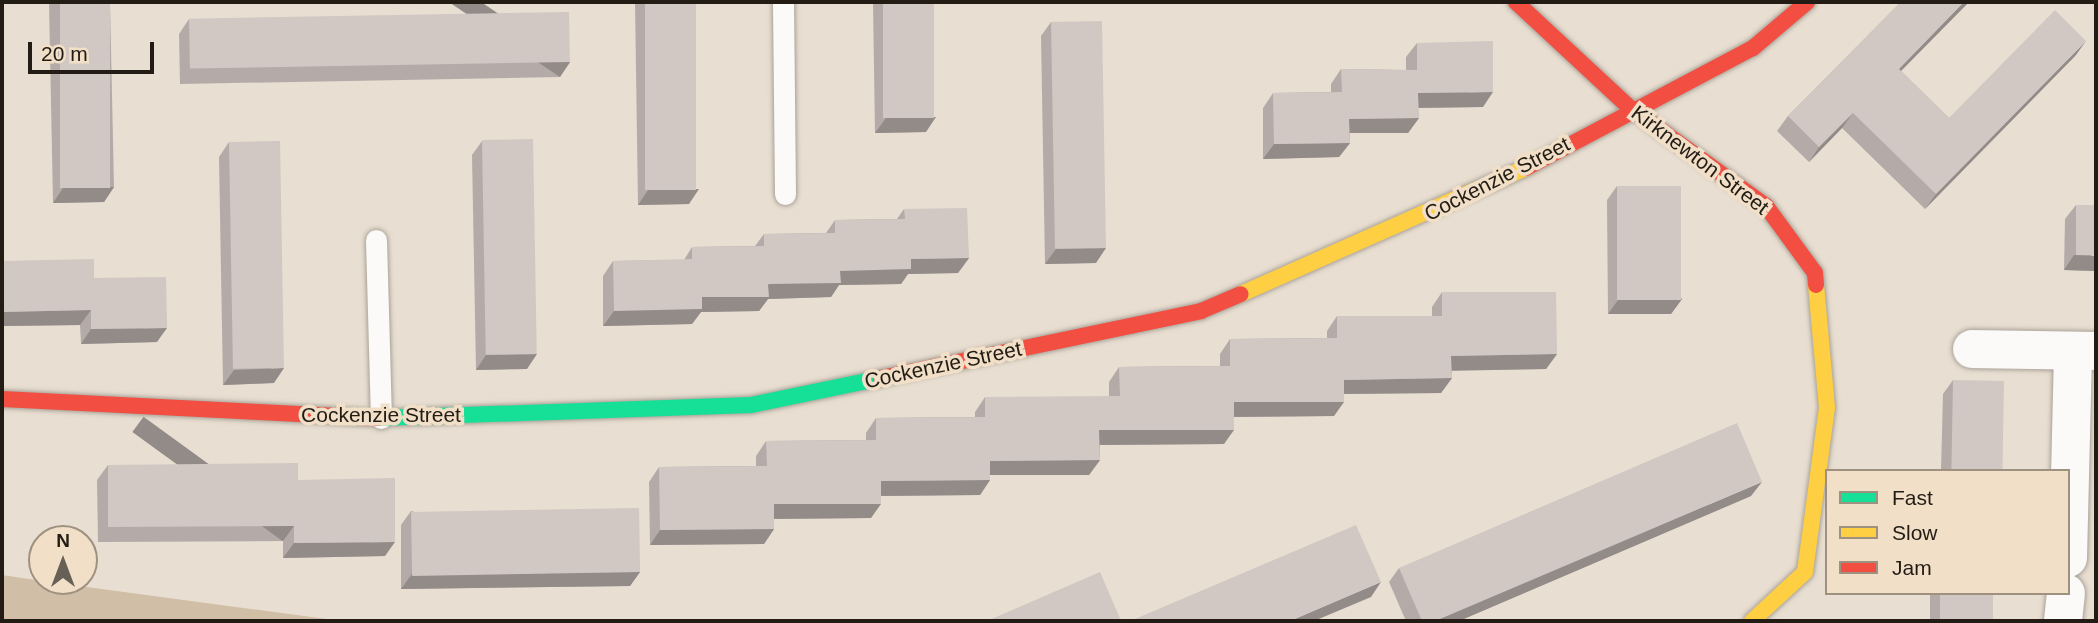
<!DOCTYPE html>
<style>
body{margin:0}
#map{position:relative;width:2098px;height:623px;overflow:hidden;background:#e8ded1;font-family:Helvetica,sans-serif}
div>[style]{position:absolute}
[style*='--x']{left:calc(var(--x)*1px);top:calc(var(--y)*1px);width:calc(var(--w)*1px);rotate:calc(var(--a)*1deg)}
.forest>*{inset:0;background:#d0bea6}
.roads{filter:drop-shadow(0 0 2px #aaa399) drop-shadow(0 0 2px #aaa399)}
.lane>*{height:21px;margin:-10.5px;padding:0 10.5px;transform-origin:10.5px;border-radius:10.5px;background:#fcfaf8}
.street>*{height:38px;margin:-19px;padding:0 19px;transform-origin:19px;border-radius:19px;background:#fcfaf8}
.fast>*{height:16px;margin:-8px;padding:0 8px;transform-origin:8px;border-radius:8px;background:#16e098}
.slow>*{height:16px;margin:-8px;padding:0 8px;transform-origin:8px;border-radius:8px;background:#ffcf43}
.jam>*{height:16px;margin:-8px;padding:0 8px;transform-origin:8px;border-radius:8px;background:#f24e42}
.wall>*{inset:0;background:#b4aba8;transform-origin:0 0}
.shaded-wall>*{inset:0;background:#928b88;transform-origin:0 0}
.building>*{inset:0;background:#d1c7c3;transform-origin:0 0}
span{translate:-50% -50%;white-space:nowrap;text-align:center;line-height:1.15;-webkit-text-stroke:7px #f1dfc8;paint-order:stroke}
.street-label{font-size:21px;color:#221c14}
.frame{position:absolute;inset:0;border:4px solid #221c14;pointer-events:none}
.legend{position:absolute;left:1825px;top:469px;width:245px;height:126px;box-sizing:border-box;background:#f1dfc8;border:2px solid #9e9180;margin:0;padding:9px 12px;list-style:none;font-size:21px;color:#221c14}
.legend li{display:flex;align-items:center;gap:14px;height:35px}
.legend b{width:35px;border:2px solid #9e9180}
.north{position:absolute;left:28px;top:525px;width:70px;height:70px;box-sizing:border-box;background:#f1dfc8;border:2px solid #9e9180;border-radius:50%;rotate:0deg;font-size:19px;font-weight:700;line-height:28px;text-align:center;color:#221c14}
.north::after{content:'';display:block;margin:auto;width:24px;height:32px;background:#676056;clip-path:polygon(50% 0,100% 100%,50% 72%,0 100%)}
.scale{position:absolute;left:28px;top:42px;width:126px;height:32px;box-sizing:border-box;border:4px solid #221c14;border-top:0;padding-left:9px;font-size:21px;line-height:24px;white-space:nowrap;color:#221c14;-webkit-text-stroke:5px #f1dfc8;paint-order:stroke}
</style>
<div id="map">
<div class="forest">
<i style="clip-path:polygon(2px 575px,42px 581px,341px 621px,2px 621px)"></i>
</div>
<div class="roads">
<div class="lane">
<i style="--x:783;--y:2;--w:192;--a:89.4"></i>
<i style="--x:376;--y:240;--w:178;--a:88.4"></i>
</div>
<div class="street">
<i style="--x:1972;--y:349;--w:124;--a:0.9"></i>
<i style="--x:2068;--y:558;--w:207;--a:-88.6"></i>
<i style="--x:2063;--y:621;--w:28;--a:-84"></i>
</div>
<div class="fast">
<i style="--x:378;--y:418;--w:373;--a:-2"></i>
<i style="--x:751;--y:405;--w:133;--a:-11.7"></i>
</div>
<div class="slow">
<i style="--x:1241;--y:294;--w:312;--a:-23.9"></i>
<i style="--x:1752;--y:621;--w:72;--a:-42.8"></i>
<i style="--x:1805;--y:572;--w:165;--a:-82.4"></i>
<i style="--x:1827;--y:408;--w:123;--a:-95.1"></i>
</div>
<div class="jam">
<i style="--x:1516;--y:2;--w:156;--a:42.9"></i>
<i style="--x:1630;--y:108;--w:168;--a:35.8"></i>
<i style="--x:1766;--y:206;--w:83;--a:53.8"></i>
<i style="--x:1815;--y:273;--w:12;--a:85"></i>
<i style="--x:1526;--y:168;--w:257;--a:-27.9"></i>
<i style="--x:1753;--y:48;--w:71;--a:-40.4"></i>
<i style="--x:881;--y:378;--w:327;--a:-11.8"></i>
<i style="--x:1201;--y:311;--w:43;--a:-23"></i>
<i style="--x:2;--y:399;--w:376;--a:2.9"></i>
</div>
</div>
<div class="wall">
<i style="clip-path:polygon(49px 2px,110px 2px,114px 187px,104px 202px,53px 203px)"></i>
<i style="clip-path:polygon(635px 2px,696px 2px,689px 204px,638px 205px)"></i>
<i style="clip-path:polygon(873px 2px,934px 2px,926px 132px,875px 133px)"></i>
<i style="clip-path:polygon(1901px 2px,1969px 2px,1901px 71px,1949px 118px,2076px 55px,1925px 209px,1842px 128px,1809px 162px,1777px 131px,1788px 116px)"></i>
<i style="clip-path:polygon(189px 19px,570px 62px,560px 77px,180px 84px,179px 34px)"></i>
<i style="clip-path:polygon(1051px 22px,1096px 263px,1045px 264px,1041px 36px)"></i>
<i style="clip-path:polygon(1417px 43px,1483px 107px,1418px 108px,1419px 118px,1408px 133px,1350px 133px,1350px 143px,1339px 157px,1263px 159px,1263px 108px,1273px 93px,1331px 92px,1331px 84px,1341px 69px,1406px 70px,1406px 57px)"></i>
<i style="clip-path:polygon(482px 141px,527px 369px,476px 370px,472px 155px)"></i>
<i style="clip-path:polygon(229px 142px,274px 383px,223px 385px,219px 157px)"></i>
<i style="clip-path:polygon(1617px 186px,1682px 299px,1671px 314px,1608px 314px,1607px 200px)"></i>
<i style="clip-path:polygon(2076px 205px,2096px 271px,2064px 270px,2065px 219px)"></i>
<i style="clip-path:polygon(904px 209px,969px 258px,958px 273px,908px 274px,901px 284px,839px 285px,831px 297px,768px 299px,759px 311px,701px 312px,692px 324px,603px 326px,603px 276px,613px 261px,684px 260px,692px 247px,755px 246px,764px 234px,826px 233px,835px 220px,897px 219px)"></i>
<i style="clip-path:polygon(2px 261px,94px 278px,157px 342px,81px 344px,80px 325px,2px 326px)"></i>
<i style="clip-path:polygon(1442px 292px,1557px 354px,1546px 369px,1452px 370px,1452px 378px,1441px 393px,1344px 394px,1334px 416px,1234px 417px,1224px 444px,1100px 445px,1100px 460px,1089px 475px,990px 475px,990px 480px,980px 495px,881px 496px,871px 518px,774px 519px,774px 529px,764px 544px,650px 545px,649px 482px,659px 467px,756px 466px,756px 456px,766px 441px,866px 440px,866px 433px,876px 418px,975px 417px,975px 412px,985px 397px,1109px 397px,1109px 382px,1119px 367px,1220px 366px,1220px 354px,1230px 339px,1327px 338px,1327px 331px,1337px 316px,1432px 316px,1432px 307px)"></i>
<i style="clip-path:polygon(1953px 380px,1999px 471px,1941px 471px,1943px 394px)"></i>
<i style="clip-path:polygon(108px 465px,298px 480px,385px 556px,283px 558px,283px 541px,98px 542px,97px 480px)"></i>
<i style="clip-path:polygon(1751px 496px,1459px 621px,1406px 621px,1389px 582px,1399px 568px)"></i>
<i style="clip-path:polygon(411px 511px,640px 572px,630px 586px,401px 589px,401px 525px)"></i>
<i style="left:1930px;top:593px;width:63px;height:28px"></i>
</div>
<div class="shaded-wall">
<i style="clip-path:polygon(1964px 2px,1969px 2px,1888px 84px,1899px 69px)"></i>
<i style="clip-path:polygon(2086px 41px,2076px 55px,1925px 209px,1936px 194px)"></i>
<i style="left:570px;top:62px;width:18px;height:380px;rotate:124deg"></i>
<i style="clip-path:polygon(1493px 92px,1483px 107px,1407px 108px,1418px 93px)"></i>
<i style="clip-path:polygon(1853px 113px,1842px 128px,1809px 162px,1819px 147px)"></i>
<i style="clip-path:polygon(936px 117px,926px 132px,875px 133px,886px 118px)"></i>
<i style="clip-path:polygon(1419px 118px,1408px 133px,1339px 133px,1349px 119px)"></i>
<i style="clip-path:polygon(1350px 143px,1339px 157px,1263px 159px,1274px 144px)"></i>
<i style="clip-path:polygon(114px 187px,104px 202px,53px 203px,63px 188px)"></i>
<i style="clip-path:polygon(699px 189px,689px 204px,638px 205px,648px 190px)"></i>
<i style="clip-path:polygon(1106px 248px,1096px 263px,1045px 264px,1056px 249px)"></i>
<i style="clip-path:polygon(2074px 255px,2096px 256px,2096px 271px,2064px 270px)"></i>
<i style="clip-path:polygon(969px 258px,958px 273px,908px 274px,901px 284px,839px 285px,831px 297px,768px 299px,759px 311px,701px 312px,692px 324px,603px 326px,614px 311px,702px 297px,840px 271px,911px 259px)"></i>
<i style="clip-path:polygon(1682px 299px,1671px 314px,1608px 314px,1618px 300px)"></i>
<i style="clip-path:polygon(91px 310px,80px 325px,2px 326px,2px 312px)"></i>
<i style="clip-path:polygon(167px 328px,157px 342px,81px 344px,91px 329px)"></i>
<i style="clip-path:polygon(537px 354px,527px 369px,476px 370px,486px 355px)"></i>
<i style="clip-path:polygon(1557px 354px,1546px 369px,1441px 371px,1451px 356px)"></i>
<i style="clip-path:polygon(284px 368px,274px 383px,223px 385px,234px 370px)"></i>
<i style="clip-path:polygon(1452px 378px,1441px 393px,1334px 394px,1344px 380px)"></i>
<i style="clip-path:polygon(1234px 402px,1344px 402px,1334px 416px,1223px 417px)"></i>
<i style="clip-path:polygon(1099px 430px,1234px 430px,1224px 444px,1089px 445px)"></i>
<i style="clip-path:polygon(1100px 460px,1089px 475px,980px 475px,990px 461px)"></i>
<i style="clip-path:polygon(990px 480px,980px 495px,871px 496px,881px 481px)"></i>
<i style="clip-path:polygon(1762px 482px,1751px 496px,1459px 621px,1435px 621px)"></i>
<i style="clip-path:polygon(774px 504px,881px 504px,871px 518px,763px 519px)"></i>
<i style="left:294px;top:526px;width:19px;height:186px;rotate:126deg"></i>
<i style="clip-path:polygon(774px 529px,764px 544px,650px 545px,660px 530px)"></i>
<i style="clip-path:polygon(395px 542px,385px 556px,283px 558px,294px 543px)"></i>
<i style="clip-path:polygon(640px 572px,630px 586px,401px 589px,412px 574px)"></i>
<i style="clip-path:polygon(1381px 582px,1371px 597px,1314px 621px,1290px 621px)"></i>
</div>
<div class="building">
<i style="left:60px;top:2px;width:50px;height:186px"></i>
<i style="left:645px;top:2px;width:51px;height:188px"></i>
<i style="left:883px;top:2px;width:51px;height:116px"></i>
<i style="clip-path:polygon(1901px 2px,1964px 2px,1899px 69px,1949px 118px,2055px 10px,2086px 41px,1936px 194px,1853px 113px,1819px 147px,1788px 116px)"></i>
<i style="left:569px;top:12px;width:50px;height:380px;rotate:89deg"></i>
<i style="left:1102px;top:21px;width:227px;height:51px;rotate:89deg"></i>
<i style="clip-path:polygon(1493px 41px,1493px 92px,1418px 93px,1419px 118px,1349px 119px,1350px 143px,1274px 144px,1273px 93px,1342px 92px,1341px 69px,1417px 70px,1417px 43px)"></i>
<i style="left:533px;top:139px;width:215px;height:51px;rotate:89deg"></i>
<i style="left:280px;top:141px;width:227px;height:51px;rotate:89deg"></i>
<i style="left:1617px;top:186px;width:64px;height:114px"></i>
<i style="left:2076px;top:205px;width:20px;height:50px"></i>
<i style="clip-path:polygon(967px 208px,969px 258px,911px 259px,911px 269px,840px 271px,841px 283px,768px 284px,769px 297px,702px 297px,702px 309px,614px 311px,613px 261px,692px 259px,692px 247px,764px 246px,764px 234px,835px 233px,835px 220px,905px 219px,904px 209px)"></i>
<i style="clip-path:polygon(94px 259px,94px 278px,166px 277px,167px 328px,91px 329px,91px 310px,2px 312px,2px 261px)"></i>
<i style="clip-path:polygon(1442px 292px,1556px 292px,1557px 354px,1451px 356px,1452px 378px,1344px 380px,1344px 402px,1234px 402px,1234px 430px,1099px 430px,1100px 460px,990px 461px,990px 480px,881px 481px,881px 504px,774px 504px,774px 529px,660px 530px,659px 467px,767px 466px,766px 441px,876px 440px,876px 418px,985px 417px,985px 397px,1120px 396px,1119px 367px,1230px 366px,1230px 339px,1337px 338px,1337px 316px,1442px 316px)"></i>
<i style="left:1953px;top:380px;width:51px;height:91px;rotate:1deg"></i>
<i style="clip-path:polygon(1737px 423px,1762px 482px,1435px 621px,1422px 621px,1399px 568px)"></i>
<i style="clip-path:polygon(298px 463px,298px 480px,395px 478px,395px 542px,294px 543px,294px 526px,108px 527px,108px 465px)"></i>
<i style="left:639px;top:508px;width:64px;height:228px;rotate:89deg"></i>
<i style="clip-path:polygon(1356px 525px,1381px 582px,1290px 621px,1136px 621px,1135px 619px)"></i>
<i style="clip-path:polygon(1100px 572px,1121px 621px,987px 621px)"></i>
<i style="left:1940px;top:593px;width:53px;height:28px"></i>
</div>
<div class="street-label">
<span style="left:1700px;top:160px;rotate:37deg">Kirknewton Street</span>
<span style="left:1497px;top:179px;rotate:-27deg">Cockenzie Street</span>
<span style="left:943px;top:365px;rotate:-12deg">Cockenzie Street</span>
<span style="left:381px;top:415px">Cockenzie Street</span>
</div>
<div class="frame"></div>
<ul class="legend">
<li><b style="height:9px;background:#16e098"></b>Fast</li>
<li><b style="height:9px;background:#ffcf43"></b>Slow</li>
<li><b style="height:9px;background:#f24e42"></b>Jam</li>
</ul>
<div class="north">N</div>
<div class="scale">20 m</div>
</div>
